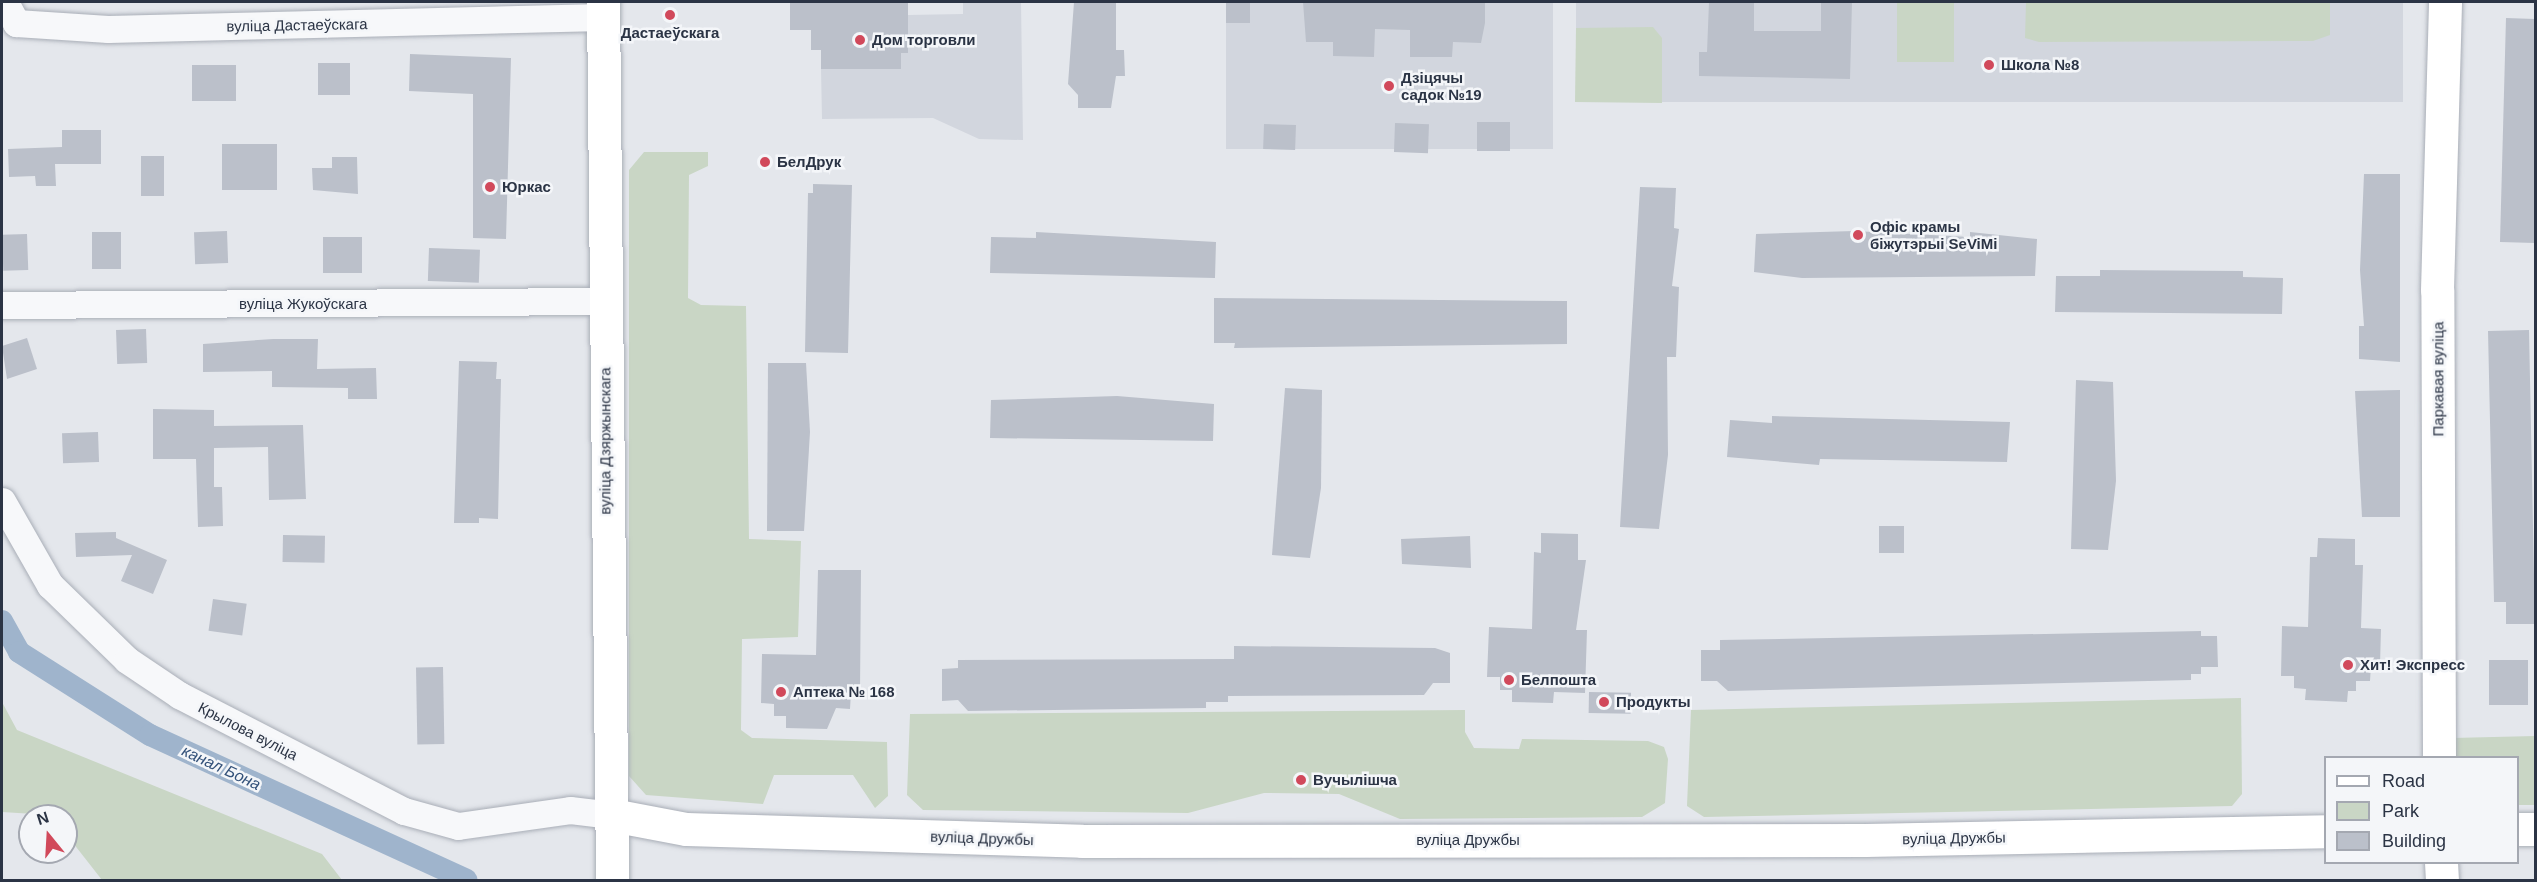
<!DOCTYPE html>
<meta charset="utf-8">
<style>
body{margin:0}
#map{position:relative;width:2537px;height:882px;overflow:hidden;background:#e4e7ec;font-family:Arial,sans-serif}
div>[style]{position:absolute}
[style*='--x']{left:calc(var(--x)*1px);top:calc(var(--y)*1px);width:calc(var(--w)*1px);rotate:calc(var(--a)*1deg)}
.built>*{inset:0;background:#d2d6de;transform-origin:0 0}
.green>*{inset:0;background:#c9d6c5;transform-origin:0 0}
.canal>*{height:22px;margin:-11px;padding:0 11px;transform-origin:11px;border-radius:11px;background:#9fb4cc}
.building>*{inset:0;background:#bbc0ca;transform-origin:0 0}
.roads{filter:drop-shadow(0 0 2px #a9aeb7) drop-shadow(0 0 2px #a9aeb7)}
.street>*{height:27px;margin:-13.5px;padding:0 13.5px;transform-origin:13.5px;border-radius:13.5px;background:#f7f8fa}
.secondary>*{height:33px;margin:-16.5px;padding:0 16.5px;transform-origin:16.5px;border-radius:16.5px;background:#fff}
.primary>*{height:33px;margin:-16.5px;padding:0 16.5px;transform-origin:16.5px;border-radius:16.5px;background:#fff}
.dots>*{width:16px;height:16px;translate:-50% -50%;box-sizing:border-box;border:3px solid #f4f6f9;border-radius:50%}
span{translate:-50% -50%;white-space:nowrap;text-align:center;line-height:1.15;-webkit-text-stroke:5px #f4f6f9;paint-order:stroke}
.street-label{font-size:15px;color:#2b3445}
.poi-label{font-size:15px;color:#2b3445;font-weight:700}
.left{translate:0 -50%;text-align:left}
.water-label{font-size:16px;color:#34527a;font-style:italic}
.frame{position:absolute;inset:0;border:3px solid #2b3445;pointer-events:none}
.legend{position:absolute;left:2324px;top:756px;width:195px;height:108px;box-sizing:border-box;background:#f4f6f9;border:2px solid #a4a8b1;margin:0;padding:8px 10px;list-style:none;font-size:18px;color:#2b3445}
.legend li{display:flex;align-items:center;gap:12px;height:30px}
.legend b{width:30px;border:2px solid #a4a8b1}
.north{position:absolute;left:18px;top:804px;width:60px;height:60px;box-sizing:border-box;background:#f4f6f9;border:2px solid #a4a8b1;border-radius:50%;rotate:342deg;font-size:16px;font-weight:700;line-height:24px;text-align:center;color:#2b3445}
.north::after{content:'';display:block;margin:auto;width:21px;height:27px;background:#d1495b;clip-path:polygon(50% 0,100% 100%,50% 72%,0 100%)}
</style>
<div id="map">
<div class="built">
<i style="clip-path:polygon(963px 2px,1021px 2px,1023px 140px,979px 139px,933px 118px,822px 119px,821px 69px,901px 69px,901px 53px,908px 52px,908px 15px,963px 14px)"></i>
<i style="left:1226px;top:2px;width:327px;height:147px"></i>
<i style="left:1576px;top:2px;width:827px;height:100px"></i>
</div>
<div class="green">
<i style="left:1897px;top:2px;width:57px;height:60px"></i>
<i style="clip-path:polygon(2026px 2px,2330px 2px,2330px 35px,2313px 41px,2039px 42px,2025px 38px)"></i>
<i style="clip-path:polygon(1653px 27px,1662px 38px,1662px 103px,1575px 102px,1576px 28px)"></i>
<i style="clip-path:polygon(644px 152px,708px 152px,708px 166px,689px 175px,688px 298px,701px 305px,746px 306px,749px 539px,801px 541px,798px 637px,742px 639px,741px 730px,752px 738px,887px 742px,888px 796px,875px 808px,853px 775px,774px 775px,763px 804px,646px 795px,629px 776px,629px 170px)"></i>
<i style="clip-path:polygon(2241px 698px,2242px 794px,2232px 806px,1704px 817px,1687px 806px,1691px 710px)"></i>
<i style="clip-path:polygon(2px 702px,17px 730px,322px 854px,342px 880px,102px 880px,66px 834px,66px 816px,2px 812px)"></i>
<i style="clip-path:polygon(1465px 710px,1465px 732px,1474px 748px,1519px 749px,1522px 739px,1648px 741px,1664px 747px,1668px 759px,1665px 803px,1642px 817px,1400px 819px,1339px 794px,1264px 793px,1188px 813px,923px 810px,907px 795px,910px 714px)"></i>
<i style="clip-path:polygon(2535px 736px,2535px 805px,2518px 805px,2518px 758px,2453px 757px,2452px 738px)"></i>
</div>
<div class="canal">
<i style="--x:2;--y:621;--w:35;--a:61"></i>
<i style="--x:19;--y:652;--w:155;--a:32.4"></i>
<i style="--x:150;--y:735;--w:348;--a:24.6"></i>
</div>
<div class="building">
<i style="clip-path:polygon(790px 2px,908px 2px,908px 53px,901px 53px,901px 69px,821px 69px,821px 50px,811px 50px,811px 30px,790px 30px)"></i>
<i style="clip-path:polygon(1074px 2px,1116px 2px,1116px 50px,1124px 50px,1125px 76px,1116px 76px,1111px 108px,1078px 108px,1078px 95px,1068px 84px)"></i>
<i style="left:1226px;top:2px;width:24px;height:21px"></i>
<i style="clip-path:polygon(1303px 2px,1485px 2px,1485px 23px,1481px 43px,1453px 42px,1452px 57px,1410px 57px,1410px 30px,1375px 29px,1374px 57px,1333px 56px,1333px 42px,1306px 42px)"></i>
<i style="clip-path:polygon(1709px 2px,1754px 2px,1754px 31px,1821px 31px,1821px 2px,1852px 2px,1850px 79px,1699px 76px,1699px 52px,1707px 52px)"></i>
<i style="clip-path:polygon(2506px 18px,2535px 19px,2535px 243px,2500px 242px)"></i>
<i style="clip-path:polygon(410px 54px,511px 58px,506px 239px,473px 238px,473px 94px,409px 91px)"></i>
<i style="left:318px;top:63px;width:32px;height:32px"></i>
<i style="left:236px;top:65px;width:36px;height:44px;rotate:90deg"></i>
<i style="left:1477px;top:122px;width:33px;height:29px"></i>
<i style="left:1395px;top:123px;width:34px;height:29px;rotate:2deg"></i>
<i style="left:1264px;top:124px;width:32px;height:25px;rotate:2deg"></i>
<i style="clip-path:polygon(62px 130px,101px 130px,101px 164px,55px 164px,56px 186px,36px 186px,35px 176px,9px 177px,8px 149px,62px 147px)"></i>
<i style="left:277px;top:144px;width:46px;height:55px;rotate:90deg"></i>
<i style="left:141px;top:156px;width:23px;height:40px"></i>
<i style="clip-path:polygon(332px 157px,357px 157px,358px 194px,313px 190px,312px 168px,332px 168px)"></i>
<i style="clip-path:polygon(2364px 174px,2400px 174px,2400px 362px,2359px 359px,2359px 326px,2364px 326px,2360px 270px)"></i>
<i style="clip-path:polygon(813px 184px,852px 185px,848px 353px,805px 352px,808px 193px,813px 193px)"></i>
<i style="clip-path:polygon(1640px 187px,1676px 188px,1674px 228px,1679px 229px,1672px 286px,1679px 287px,1676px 357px,1667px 357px,1668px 455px,1659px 529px,1620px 527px)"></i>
<i style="left:227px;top:231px;width:32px;height:33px;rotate:88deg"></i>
<i style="clip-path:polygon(1854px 231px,1970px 237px,1970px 232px,2037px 239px,2035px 276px,1802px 278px,1754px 272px,1756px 234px)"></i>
<i style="left:92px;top:232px;width:29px;height:37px"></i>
<i style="clip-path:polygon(1036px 232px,1216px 242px,1215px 278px,990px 273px,991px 237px,1036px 238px)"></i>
<i style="left:27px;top:234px;width:36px;height:25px;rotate:88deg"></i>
<i style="left:323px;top:237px;width:39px;height:36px"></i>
<i style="left:429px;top:248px;width:51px;height:33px;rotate:2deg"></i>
<i style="clip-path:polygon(2100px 270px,2243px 271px,2243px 277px,2283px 278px,2282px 314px,2055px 312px,2056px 276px,2100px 276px)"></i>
<i style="clip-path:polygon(1214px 298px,1567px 301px,1567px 344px,1234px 348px,1235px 343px,1214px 343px)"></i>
<i style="left:146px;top:329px;width:34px;height:30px;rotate:88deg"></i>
<i style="clip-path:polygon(2529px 330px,2535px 624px,2506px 624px,2506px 602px,2494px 602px,2488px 331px)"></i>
<i style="clip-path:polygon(27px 338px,37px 369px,7px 379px,2px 346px)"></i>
<i style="clip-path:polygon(273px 339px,318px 339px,317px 369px,376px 368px,377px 399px,348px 399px,348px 388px,272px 387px,272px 371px,203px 372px,203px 344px)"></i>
<i style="clip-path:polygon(459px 361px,497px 362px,496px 379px,501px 379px,498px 519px,479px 518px,479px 523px,454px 523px)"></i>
<i style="clip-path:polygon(768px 363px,806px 363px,810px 432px,804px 531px,767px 531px)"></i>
<i style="clip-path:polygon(2076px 380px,2113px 382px,2116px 481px,2108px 550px,2071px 549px)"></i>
<i style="clip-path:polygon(1285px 388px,1322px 390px,1321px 488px,1310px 558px,1272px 555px)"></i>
<i style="clip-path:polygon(2400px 390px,2400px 517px,2362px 517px,2355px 391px)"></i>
<i style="clip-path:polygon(1117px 396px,1214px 404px,1213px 441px,990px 438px,991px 400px)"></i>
<i style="clip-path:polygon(153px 409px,214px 410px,214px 426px,303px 425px,306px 499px,269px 500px,268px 447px,214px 448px,214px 487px,222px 487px,223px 526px,198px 527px,196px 459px,153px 459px)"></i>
<i style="clip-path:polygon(1772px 416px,2010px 422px,2007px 462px,1820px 459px,1819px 465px,1727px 457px,1730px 420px,1772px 423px)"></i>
<i style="left:98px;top:432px;width:30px;height:36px;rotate:88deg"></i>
<i style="left:1879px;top:526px;width:25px;height:27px"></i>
<i style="clip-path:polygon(116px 532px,116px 538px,167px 560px,153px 594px,121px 581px,132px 555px,76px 557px,75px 533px)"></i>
<i style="clip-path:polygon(1541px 533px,1578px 534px,1578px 560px,1586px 560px,1576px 630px,1587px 630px,1585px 693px,1554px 692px,1553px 703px,1512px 702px,1512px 690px,1500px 690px,1500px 677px,1487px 677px,1489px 627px,1532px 629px,1534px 552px,1541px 553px)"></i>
<i style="left:283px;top:535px;width:42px;height:27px;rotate:1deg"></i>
<i style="clip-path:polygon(1470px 536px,1471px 568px,1402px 564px,1401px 539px)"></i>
<i style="clip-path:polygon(2318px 538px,2355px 539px,2355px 565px,2363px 565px,2361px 628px,2381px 629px,2380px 665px,2371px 665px,2370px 681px,2356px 681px,2356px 691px,2348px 691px,2347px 702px,2305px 700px,2306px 689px,2294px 688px,2294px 676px,2281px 676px,2282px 626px,2308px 627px,2310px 557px,2317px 557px)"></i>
<i style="clip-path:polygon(818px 570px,861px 570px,860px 692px,851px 692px,850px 709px,836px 708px,827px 729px,786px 728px,786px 716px,774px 716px,774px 704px,761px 703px,762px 654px,816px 655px)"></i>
<i style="left:213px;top:599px;width:34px;height:32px;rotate:8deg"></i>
<i style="clip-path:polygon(2201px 631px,2201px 636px,2217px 636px,2218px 667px,2201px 667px,2201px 674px,2191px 674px,2191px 680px,1728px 691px,1717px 681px,1701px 681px,1701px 650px,1720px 650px,1720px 640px)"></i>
<i style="clip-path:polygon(1234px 646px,1435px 648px,1450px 653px,1450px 683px,1433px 683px,1424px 695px,1228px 696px,1228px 702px,1206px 702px,1206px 708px,968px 711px,958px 700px,942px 701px,942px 669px,958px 668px,958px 660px,1234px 659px)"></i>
<i style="left:2489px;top:660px;width:39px;height:45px"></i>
<i style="left:443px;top:667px;width:77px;height:27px;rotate:89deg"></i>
<i style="left:1589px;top:692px;width:42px;height:21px;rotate:1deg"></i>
</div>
<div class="roads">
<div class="street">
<i style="--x:5;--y:2;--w:24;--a:62"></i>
<i style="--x:16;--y:23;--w:92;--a:3.7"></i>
<i style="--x:108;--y:29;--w:495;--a:-1.4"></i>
<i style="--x:2;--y:305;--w:603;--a:-0.38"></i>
<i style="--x:2;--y:501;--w:97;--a:60.3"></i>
<i style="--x:50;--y:585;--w:107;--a:44.2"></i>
<i style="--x:127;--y:660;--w:63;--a:33.9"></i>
<i style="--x:179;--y:695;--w:253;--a:27.3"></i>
<i style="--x:404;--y:811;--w:56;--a:15.5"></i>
<i style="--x:458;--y:826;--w:113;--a:-8.1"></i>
<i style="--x:570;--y:810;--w:42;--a:6.8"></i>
</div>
<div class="secondary">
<i style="--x:2439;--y:758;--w:468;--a:-90.2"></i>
<i style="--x:2437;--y:290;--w:288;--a:-88.4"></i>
<i style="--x:2441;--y:862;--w:18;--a:87"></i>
</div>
<div class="primary">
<i style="--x:603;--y:2;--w:878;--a:89.41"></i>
<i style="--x:612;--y:815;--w:75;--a:10.7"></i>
<i style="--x:686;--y:829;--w:396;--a:1.7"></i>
<i style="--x:1082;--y:841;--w:783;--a:-0.07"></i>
<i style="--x:1865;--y:840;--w:461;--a:-1.1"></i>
<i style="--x:2518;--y:829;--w:18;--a:0"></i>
</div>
</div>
<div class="dots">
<i style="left:670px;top:15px;background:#d1495b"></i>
<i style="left:860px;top:40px;background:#d1495b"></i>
<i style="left:1989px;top:65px;background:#d1495b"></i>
<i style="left:1389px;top:86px;background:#d1495b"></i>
<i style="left:765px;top:162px;background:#d1495b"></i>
<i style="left:490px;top:187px;background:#d1495b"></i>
<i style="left:1858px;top:235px;background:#d1495b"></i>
<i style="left:2348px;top:665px;background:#d1495b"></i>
<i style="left:1509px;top:680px;background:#d1495b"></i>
<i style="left:781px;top:692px;background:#d1495b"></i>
<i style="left:1604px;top:702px;background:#d1495b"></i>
<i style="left:1301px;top:780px;background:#d1495b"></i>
</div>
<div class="street-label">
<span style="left:297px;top:25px;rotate:-1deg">вуліца Дастаеўскага</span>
<span style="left:303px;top:304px">вуліца Жукоўскага</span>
<span style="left:2438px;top:379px;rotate:-90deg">Паркавая вуліца</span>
<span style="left:605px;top:441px;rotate:-90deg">вуліца Дзяржынскага</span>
<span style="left:248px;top:731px;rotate:27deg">Крылова вуліца</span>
<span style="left:982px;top:838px;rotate:2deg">вуліца Дружбы</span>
<span style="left:1954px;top:838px;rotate:-1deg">вуліца Дружбы</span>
<span style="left:1468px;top:840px">вуліца Дружбы</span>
</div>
<div class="poi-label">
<span style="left:670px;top:33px">Дастаеўскага</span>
<span class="left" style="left:872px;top:40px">Дом торговли</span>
<span class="left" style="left:2001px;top:65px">Школа №8</span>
<span class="left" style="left:1401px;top:86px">Дзіцячы<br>садок №19</span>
<span class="left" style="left:777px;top:162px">БелДрук</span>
<span class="left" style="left:502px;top:187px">Юркас</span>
<span class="left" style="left:1870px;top:235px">Офіс крамы<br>біжутэрыі SeViMi</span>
<span class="left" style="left:2360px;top:665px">Хит! Экспресс</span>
<span class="left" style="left:1521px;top:680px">Белпошта</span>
<span class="left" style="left:793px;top:692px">Аптека № 168</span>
<span class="left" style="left:1616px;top:702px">Продукты</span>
<span class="left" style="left:1313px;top:780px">Вучылішча</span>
</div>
<div class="water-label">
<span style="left:221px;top:768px;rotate:25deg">канал Бона</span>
</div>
<div class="frame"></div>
<ul class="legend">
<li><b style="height:8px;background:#fff"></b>Road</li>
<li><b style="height:16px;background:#c9d6c5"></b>Park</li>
<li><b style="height:16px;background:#bbc0ca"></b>Building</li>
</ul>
<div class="north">N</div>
</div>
